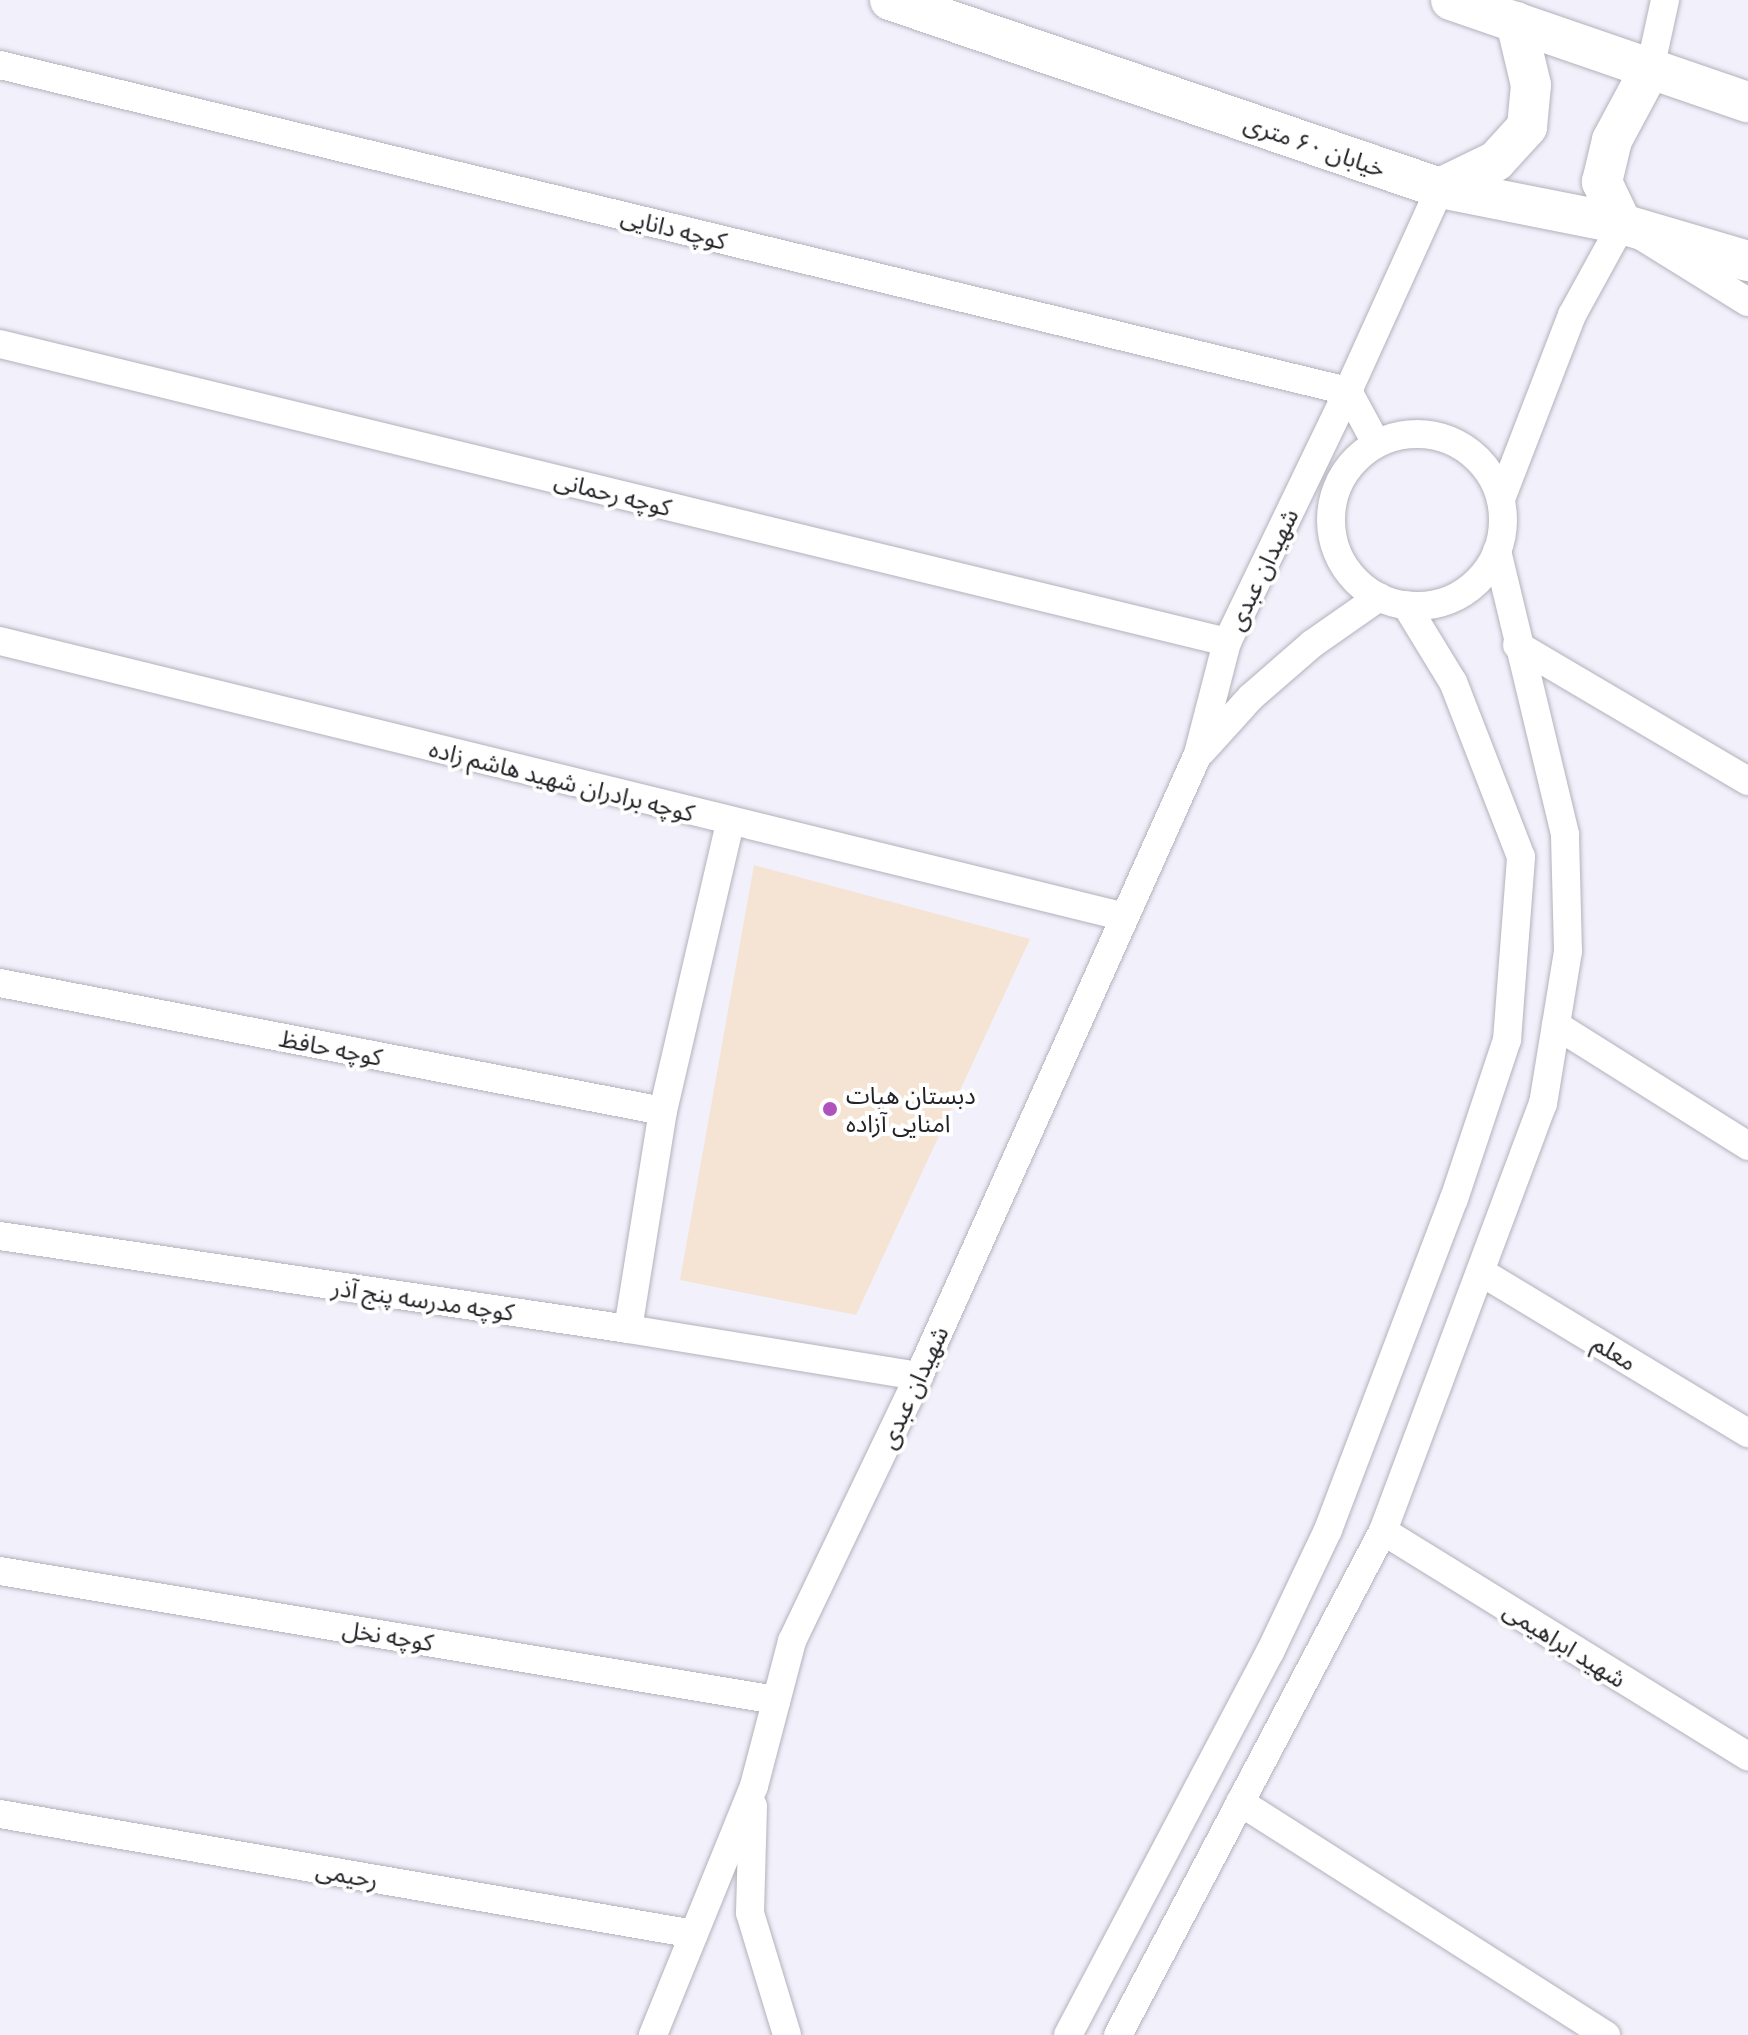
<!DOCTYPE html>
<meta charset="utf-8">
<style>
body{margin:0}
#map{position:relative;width:1748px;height:2035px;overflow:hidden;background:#f1f0fb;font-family:"Exo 2","Noto Sans Arabic",sans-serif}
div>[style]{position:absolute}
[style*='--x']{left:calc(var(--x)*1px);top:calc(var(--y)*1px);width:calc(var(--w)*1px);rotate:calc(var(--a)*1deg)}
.education>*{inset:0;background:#f5e4d3}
.roads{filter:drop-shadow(0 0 2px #b2b2bc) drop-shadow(0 0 2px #b2b2bc)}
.street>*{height:28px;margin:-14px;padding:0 14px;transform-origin:14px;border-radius:14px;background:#fff}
.street>.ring{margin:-14px;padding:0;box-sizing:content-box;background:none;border:28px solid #fff;border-radius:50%}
.secondary>*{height:40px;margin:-20px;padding:0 20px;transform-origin:20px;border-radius:20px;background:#fff}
.dots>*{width:22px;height:22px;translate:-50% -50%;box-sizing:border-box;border:4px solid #fff;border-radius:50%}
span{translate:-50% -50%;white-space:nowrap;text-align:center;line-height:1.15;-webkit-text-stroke:8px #fff;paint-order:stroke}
.street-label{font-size:24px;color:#232327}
.poi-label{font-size:24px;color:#232327}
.left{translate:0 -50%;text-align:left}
</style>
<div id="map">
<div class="education">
<i style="clip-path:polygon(754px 865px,1030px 939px,856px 1315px,680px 1280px)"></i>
</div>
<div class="roads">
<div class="street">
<i style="--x:0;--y:65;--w:1387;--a:13.6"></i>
<i style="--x:1348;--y:391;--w:279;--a:115.7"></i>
<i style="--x:1227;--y:642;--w:116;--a:104.5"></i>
<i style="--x:1198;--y:754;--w:682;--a:114.16"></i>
<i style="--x:919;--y:1376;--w:294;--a:115.6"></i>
<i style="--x:792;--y:1641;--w:150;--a:104.7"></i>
<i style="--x:754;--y:1786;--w:269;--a:112.1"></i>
<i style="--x:1650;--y:69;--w:71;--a:-77.7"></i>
<i style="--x:0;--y:344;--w:1263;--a:13.65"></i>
<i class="ring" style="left:1331px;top:434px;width:144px;height:144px"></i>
<i style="--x:1376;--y:443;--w:59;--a:-118.3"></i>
<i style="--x:1348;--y:391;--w:223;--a:-65.6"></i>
<i style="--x:1501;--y:499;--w:197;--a:-68.9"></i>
<i style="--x:1572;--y:315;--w:104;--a:-61.2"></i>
<i style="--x:1622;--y:224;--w:148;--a:31.8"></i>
<i style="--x:0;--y:641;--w:1158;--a:13.78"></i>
<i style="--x:1517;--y:645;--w:268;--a:30.5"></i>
<i style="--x:1202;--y:751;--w:73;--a:-47.8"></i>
<i style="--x:1251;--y:697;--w:81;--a:-41"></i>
<i style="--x:1312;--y:644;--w:82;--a:-35"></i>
<i style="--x:0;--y:983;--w:675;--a:10.93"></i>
<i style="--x:1556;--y:1025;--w:227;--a:32.2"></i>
<i style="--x:0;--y:1236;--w:635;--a:8.42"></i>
<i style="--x:628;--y:1329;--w:221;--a:-80.9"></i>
<i style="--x:663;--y:1111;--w:297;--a:-76.9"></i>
<i style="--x:1481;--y:1272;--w:312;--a:31.1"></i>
<i style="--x:628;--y:1329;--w:295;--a:9.2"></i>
<i style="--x:1383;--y:1531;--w:429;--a:31.7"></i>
<i style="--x:0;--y:1571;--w:787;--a:9.44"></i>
<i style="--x:1240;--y:1802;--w:434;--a:32.5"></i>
<i style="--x:753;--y:1806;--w:107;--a:91.6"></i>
<i style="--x:750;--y:1913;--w:127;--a:73.1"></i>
<i style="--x:0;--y:1814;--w:704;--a:9.81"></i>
<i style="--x:1068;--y:2035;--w:433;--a:-62.2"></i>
<i style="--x:1270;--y:1652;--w:135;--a:-64.6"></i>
<i style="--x:1328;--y:1530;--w:354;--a:-69.2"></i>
<i style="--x:1454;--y:1199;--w:168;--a:-71.6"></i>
<i style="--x:1507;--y:1040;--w:184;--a:-85.6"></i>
<i style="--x:1521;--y:857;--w:188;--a:-111.2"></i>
<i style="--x:1453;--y:682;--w:90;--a:-121.4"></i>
<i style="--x:1118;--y:2035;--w:569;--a:-62.26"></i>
<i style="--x:1383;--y:1531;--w:456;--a:-69.5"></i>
<i style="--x:1543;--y:1104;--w:155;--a:-80.7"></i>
<i style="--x:1568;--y:951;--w:117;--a:-91.5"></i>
<i style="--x:1565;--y:834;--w:291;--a:-103.5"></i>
</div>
<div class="secondary">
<i style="--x:890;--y:0;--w:581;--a:18.87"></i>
<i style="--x:1440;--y:188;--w:186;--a:11.2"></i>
<i style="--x:1622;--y:224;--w:131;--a:16.4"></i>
<i style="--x:1451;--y:0;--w:314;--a:19"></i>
<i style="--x:1440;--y:188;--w:62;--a:-25.7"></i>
<i style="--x:1496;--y:161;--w:46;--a:-47.6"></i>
<i style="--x:1527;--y:127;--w:42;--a:-84.6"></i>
<i style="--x:1531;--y:85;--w:65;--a:-103.4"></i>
<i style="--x:1622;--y:224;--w:47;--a:-115.5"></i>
<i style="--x:1602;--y:182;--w:43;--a:-76.6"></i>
<i style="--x:1612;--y:140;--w:81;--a:-61.8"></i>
</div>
</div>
<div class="dots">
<i style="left:830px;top:1109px;background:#af52bc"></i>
</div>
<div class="street-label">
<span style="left:1315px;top:145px;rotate:19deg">خیابان ۶۰ متری</span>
<span style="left:674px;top:228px;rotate:14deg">کوچه دانایی</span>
<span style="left:613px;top:493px;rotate:14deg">کوچه رحمانی</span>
<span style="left:1262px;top:569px;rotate:-64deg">شهیدان عبدی</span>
<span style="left:562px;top:780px;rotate:14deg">کوچه برادران شهید هاشم زاده</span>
<span style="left:331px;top:1047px;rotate:11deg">کوچه حافظ</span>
<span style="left:423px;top:1299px;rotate:8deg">کوچه مدرسه پنج آذر</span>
<span style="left:1615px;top:1352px;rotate:31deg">معلم</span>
<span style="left:913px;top:1387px;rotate:-65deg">شهیدان عبدی</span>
<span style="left:388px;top:1635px;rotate:9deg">کوچه نخل</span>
<span style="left:1565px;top:1644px;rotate:32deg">شهید ابراهیمی</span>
<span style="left:347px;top:1874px;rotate:10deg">رحیمی</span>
</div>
<div class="poi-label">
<span class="left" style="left:846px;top:1109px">دبستان هیات<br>امنایی آزاده</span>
</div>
</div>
